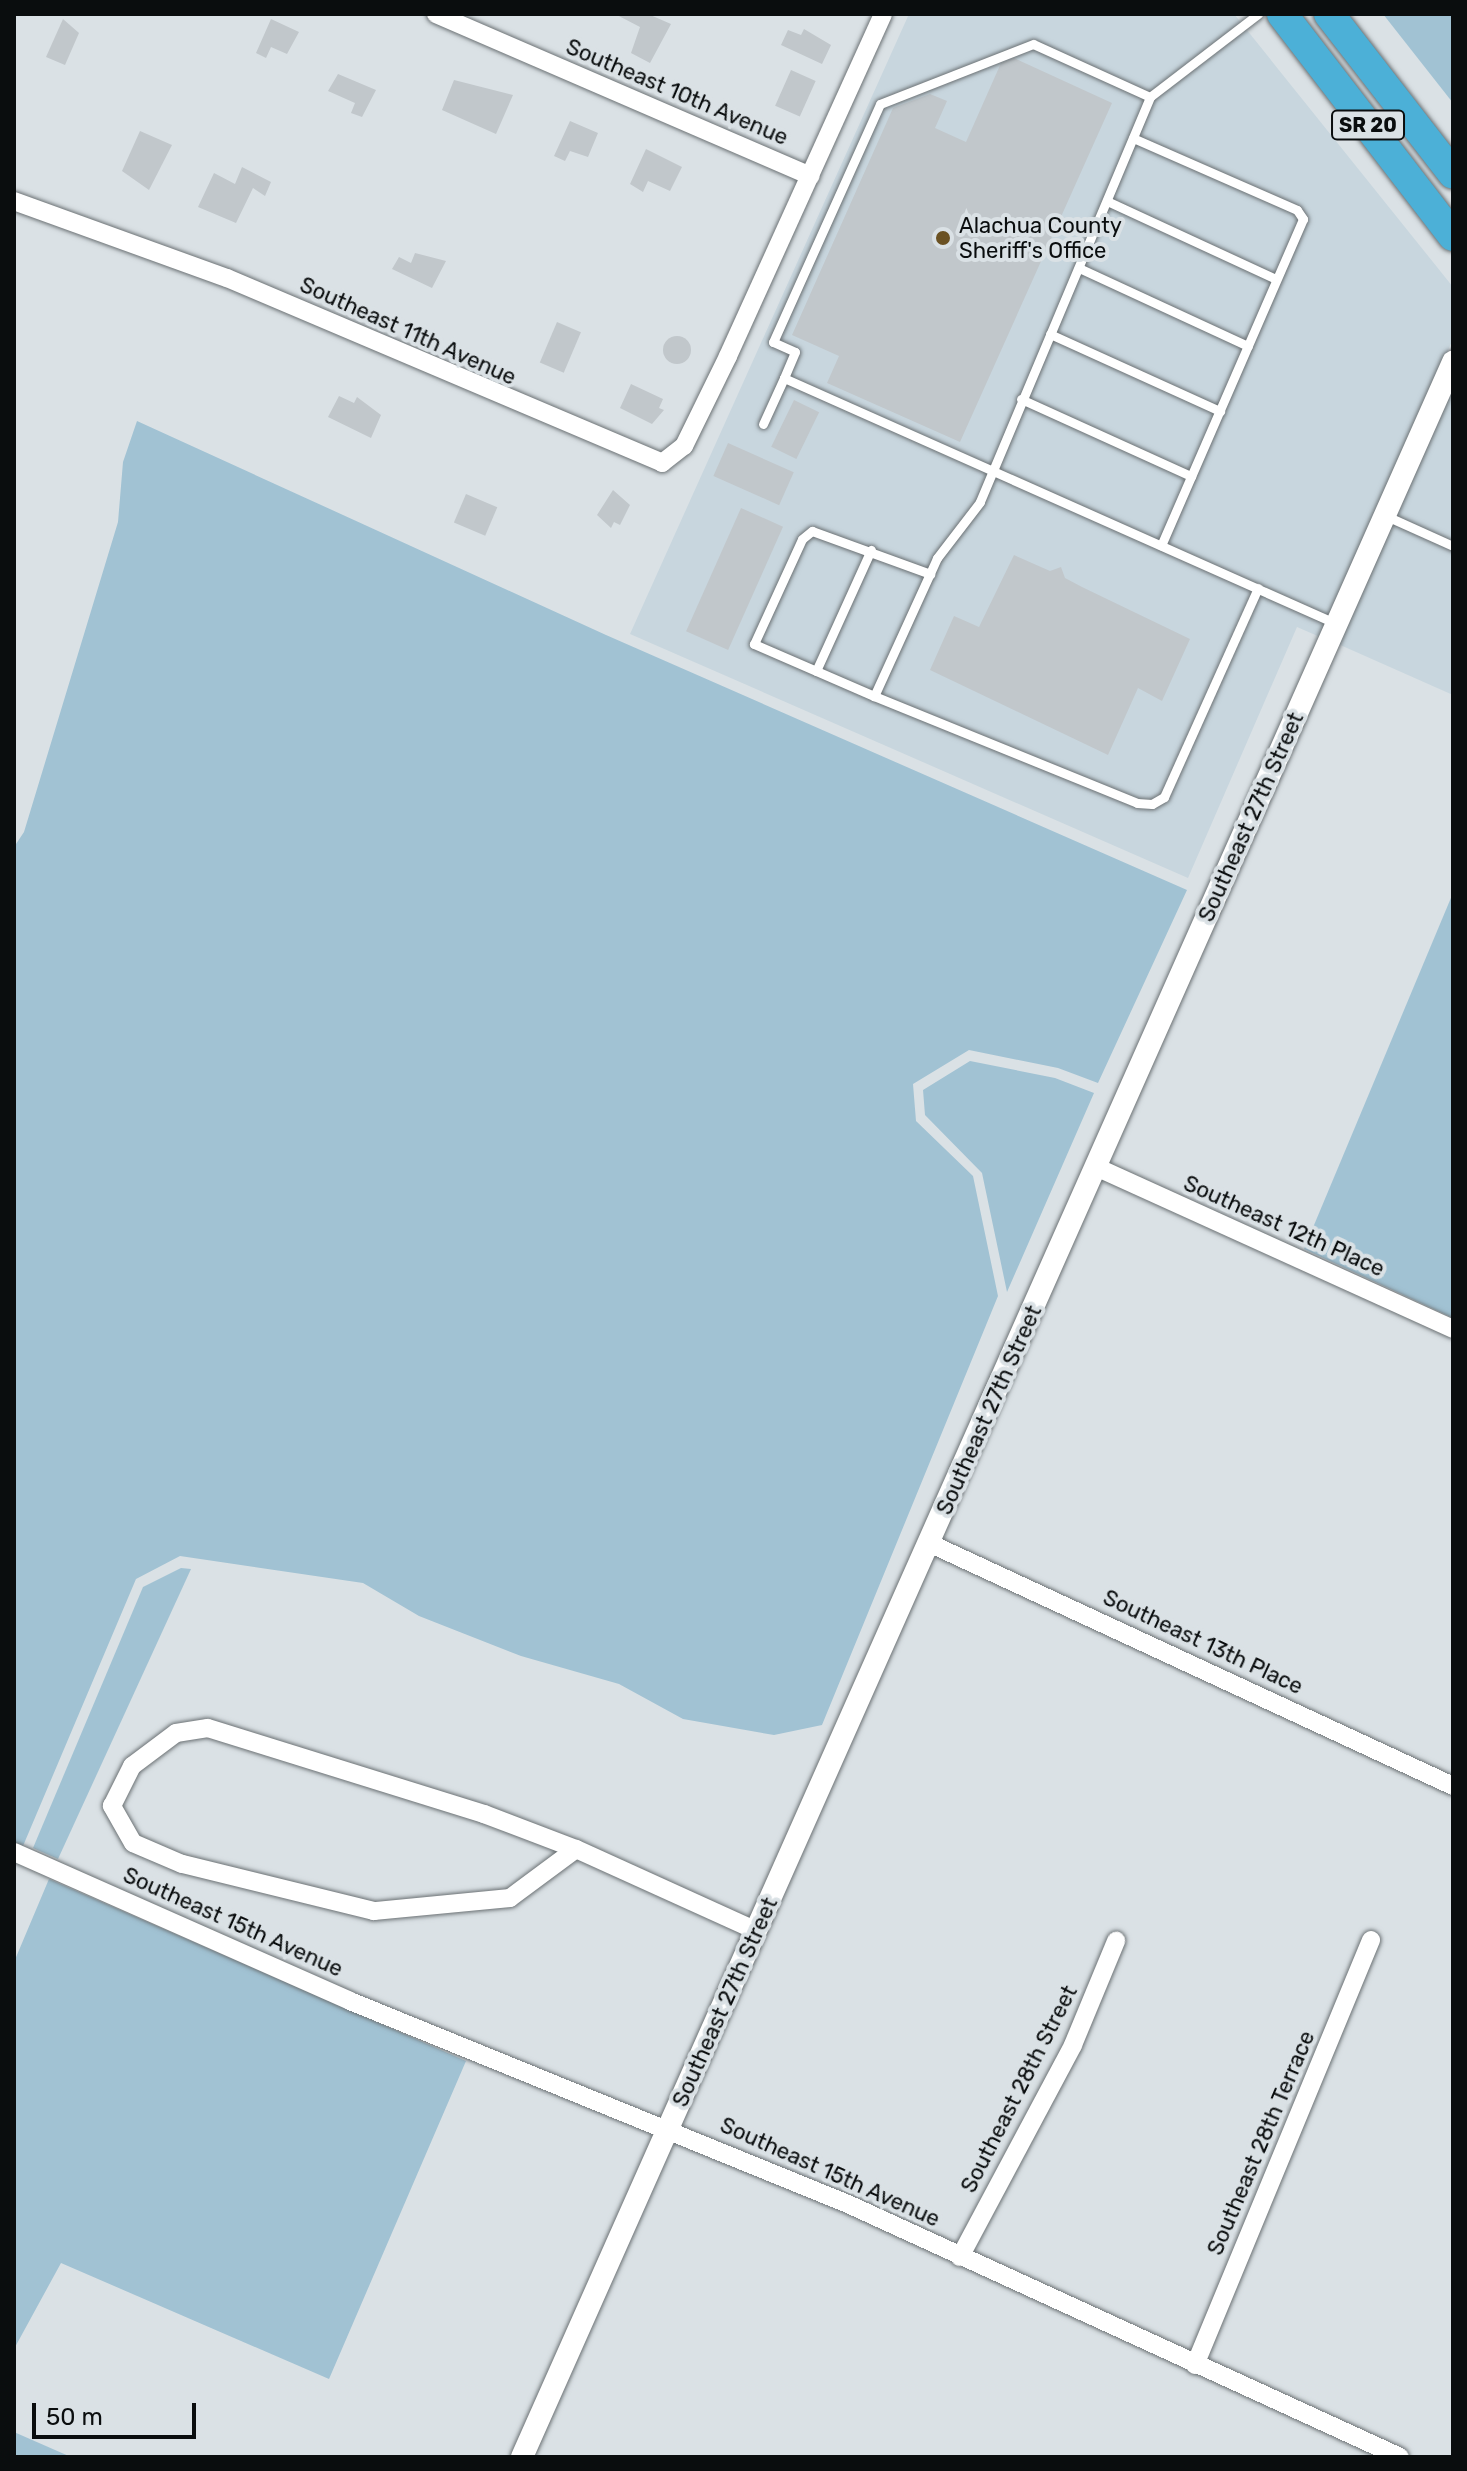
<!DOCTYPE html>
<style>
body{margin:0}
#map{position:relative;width:1467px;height:2471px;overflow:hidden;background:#dae1e5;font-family:Rubik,sans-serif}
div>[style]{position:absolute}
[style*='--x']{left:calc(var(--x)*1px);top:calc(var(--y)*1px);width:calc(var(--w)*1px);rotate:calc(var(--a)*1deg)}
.built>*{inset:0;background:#c8d6de}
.green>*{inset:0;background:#a1c2d3}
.building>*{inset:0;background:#c1c7cb;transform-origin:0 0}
.round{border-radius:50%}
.roads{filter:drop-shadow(0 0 2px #6b7174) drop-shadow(0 0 2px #6b7174)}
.service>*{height:9px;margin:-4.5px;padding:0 4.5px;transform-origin:4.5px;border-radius:4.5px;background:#fff}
.minor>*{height:18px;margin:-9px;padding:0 9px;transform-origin:9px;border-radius:9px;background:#fff}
.tertiary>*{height:22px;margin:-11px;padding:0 11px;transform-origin:11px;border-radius:11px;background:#fff}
.trunk>*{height:30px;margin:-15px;padding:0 15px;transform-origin:15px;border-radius:15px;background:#4cb0d7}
.dots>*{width:22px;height:22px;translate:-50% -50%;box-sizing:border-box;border:4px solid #dae1e5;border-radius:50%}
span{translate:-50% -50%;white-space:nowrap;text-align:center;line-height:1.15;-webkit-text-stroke:8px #dae1e5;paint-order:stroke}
.shield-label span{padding:2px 6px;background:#dae1e5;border:2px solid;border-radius:6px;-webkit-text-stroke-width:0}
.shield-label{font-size:20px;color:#0a0d0e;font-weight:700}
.street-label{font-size:22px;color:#0a0d0e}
.poi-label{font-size:22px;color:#0a0d0e}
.left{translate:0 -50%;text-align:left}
.frame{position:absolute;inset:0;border:16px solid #0a0d0e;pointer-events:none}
.scale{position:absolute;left:32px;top:2403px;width:164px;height:36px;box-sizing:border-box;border:4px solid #0a0d0e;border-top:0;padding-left:10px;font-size:24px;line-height:28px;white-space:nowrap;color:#0a0d0e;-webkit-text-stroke:6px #dae1e5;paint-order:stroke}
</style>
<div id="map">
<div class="built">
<i style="clip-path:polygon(909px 14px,1234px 14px,1453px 287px,1453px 339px,1320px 637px,1297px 627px,1188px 878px,630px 634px)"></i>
<i style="clip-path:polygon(1453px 385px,1453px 695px,1338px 644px)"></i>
</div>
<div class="green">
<i style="clip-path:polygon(1383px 14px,1453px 14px,1453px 103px)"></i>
<i style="clip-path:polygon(137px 421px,606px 635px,1187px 890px,1098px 1083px,1058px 1068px,969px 1050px,913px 1084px,916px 1121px,973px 1176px,998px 1296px,822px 1725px,774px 1735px,683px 1719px,619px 1684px,521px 1656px,419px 1616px,363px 1583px,180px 1556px,136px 1579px,23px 1846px,14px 1842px,14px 847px,24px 832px,118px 522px,123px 462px)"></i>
<i style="clip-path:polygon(1453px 893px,1453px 1318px,1304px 1249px)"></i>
<i style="clip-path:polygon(970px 1061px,1055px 1078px,1094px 1093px,1007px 1292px,982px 1173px,925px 1115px,923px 1090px)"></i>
<i style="clip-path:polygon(181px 1568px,191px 1569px,58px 1859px,33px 1848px,143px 1587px)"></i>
<i style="clip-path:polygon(49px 1879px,466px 2061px,329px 2379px,61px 2263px,14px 2349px,14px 1962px)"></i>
<i style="clip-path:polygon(14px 2432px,71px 2457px,14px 2457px)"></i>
</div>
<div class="building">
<i style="clip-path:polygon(615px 14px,648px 14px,671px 24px,650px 63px,631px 53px,640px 27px)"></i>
<i style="clip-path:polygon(63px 19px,79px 33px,65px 65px,46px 57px)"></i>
<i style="clip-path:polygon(271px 19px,299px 32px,287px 54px,271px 47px,266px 58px,256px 53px)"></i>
<i style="clip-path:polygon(804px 29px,831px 45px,822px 64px,781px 45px,788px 30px,801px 35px)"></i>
<i style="clip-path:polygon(1014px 58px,1112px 103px,960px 442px,827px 383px,839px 356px,792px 335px,893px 108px,930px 94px,947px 101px,935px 128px,966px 142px,1001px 63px)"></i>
<i style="left:791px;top:70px;width:27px;height:39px;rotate:24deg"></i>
<i style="clip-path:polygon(338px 74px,376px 90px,362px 117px,351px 113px,355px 103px,328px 91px)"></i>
<i style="clip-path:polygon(454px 80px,513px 95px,496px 134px,442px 110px)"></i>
<i style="clip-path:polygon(570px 121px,598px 133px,588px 157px,570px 151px,565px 161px,554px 156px)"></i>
<i style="clip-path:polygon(140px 131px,172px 145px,149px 190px,122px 171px)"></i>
<i style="clip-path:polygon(646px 149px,682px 167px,670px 191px,648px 181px,643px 192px,630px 184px)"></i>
<i style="clip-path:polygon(242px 167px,271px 182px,265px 196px,253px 188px,236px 223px,198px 207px,214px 173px,235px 184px)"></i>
<i style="clip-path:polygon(415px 253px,446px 261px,432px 288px,392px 269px,399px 257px,411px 263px)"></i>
<i style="left:557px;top:322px;width:26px;height:44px;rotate:23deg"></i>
<i class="round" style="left:663px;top:336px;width:28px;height:28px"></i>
<i style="clip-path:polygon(631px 384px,663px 399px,659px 408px,664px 410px,652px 424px,620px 408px)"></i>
<i style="clip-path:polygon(339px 396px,354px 403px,357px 397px,381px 415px,371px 438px,328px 417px)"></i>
<i style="left:794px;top:400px;width:28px;height:52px;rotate:26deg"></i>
<i style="left:728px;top:443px;width:72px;height:36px;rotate:24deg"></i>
<i style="clip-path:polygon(613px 490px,630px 505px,620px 525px,614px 522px,611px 528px,597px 515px)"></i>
<i style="left:466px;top:494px;width:34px;height:31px;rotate:23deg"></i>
<i style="left:741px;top:508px;width:46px;height:135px;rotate:24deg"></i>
<i style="clip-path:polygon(1014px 555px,1050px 571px,1061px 567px,1065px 578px,1082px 587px,1190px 639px,1162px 701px,1138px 688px,1108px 755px,930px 670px,954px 616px,979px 627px)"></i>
</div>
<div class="roads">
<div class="service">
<i style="--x:1258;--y:14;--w:136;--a:142.5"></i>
<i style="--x:1150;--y:97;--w:439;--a:112.8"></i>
<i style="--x:980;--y:502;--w:71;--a:127.5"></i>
<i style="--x:937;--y:558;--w:152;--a:114.5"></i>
<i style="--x:874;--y:696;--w:284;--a:22.1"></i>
<i style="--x:1137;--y:803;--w:15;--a:4"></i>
<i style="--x:1152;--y:804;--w:14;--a:-30"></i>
<i style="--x:1164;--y:797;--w:229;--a:-65.8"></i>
<i style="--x:1150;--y:97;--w:128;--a:-155.6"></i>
<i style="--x:1033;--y:44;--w:164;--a:158.6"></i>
<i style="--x:880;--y:104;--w:261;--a:114.2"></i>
<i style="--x:773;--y:342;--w:24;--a:24"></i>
<i style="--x:795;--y:352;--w:28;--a:113"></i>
<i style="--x:784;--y:378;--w:605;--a:23.98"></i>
<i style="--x:1133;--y:138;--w:179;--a:23.7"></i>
<i style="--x:1297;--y:210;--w:11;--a:56"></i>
<i style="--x:1303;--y:219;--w:356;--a:113.5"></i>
<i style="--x:1107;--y:201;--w:186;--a:24.8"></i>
<i style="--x:1079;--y:268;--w:186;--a:24.8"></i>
<i style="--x:1050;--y:334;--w:187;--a:24.4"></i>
<i style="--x:1021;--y:399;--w:187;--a:24.4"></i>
<i style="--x:763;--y:424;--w:51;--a:-65.5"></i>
<i style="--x:1384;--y:515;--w:76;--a:24.2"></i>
<i style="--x:816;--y:671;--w:133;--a:-65.6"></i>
<i style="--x:874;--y:696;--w:131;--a:-156.6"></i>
<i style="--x:754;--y:644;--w:115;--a:-65.4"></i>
<i style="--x:802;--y:539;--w:13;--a:-39"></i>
<i style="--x:812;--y:531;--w:126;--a:20"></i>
</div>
<div class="minor">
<i style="--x:436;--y:14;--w:408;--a:23.4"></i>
<i style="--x:14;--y:201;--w:226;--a:19.9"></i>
<i style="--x:227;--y:278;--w:473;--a:23"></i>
<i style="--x:662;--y:463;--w:28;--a:-38"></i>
<i style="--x:684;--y:446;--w:100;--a:-63.9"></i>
<i style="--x:728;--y:356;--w:375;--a:-65.6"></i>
<i style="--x:1096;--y:1167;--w:392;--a:24.4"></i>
<i style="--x:931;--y:1544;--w:575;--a:24.87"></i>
<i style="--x:208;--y:1728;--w:289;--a:17.3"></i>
<i style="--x:484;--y:1814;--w:98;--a:20.8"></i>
<i style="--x:576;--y:1849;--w:82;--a:143.4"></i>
<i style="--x:510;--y:1898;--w:137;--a:174.5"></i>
<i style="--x:374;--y:1911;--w:198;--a:-166.2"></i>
<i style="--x:182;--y:1864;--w:53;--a:-156.8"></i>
<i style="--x:133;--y:1843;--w:43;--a:-119.6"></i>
<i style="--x:112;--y:1806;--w:45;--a:-63.4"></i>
<i style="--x:132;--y:1766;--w:55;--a:-36.9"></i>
<i style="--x:176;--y:1733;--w:32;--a:-9"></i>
<i style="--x:576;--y:1849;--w:199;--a:24.4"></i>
<i style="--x:14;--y:1852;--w:368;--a:23.9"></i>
<i style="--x:350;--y:2001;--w:538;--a:22.18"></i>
<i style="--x:848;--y:2204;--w:607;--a:24.62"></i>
<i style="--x:960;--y:2257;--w:240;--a:-61.9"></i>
<i style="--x:1073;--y:2045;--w:113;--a:-67.5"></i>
<i style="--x:1195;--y:2365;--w:460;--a:-67.5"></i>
</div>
<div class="tertiary">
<i style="--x:522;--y:2457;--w:2293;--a:-66.04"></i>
</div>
<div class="trunk">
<i style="--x:1282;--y:14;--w:280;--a:52.4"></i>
<i style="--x:1329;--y:14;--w:202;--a:52.2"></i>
</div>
</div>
<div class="dots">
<i style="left:943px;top:238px;background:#6b5223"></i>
</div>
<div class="shield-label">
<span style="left:1368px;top:125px">SR 20</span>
</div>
<div class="street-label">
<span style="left:677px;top:92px;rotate:23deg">Southeast 10th Avenue</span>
<span style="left:408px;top:331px;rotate:24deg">Southeast 11th Avenue</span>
<span style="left:1251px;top:817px;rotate:-66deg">Southeast 27th Street</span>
<span style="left:1284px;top:1226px;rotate:24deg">Southeast 12th Place</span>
<span style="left:989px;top:1410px;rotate:-66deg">Southeast 27th Street</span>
<span style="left:1203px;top:1642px;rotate:25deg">Southeast 13th Place</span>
<span style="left:233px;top:1922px;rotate:24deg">Southeast 15th Avenue</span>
<span style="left:725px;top:2002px;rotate:-66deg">Southeast 27th Street</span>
<span style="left:1019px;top:2089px;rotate:-63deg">Southeast 28th Street</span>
<span style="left:1261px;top:2143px;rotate:-67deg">Southeast 28th Terrace</span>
<span style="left:830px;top:2172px;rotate:24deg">Southeast 15th Avenue</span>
</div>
<div class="poi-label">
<span class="left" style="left:959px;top:238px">Alachua County<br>Sheriff's Office</span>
</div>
<div class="frame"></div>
<div class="scale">50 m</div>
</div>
